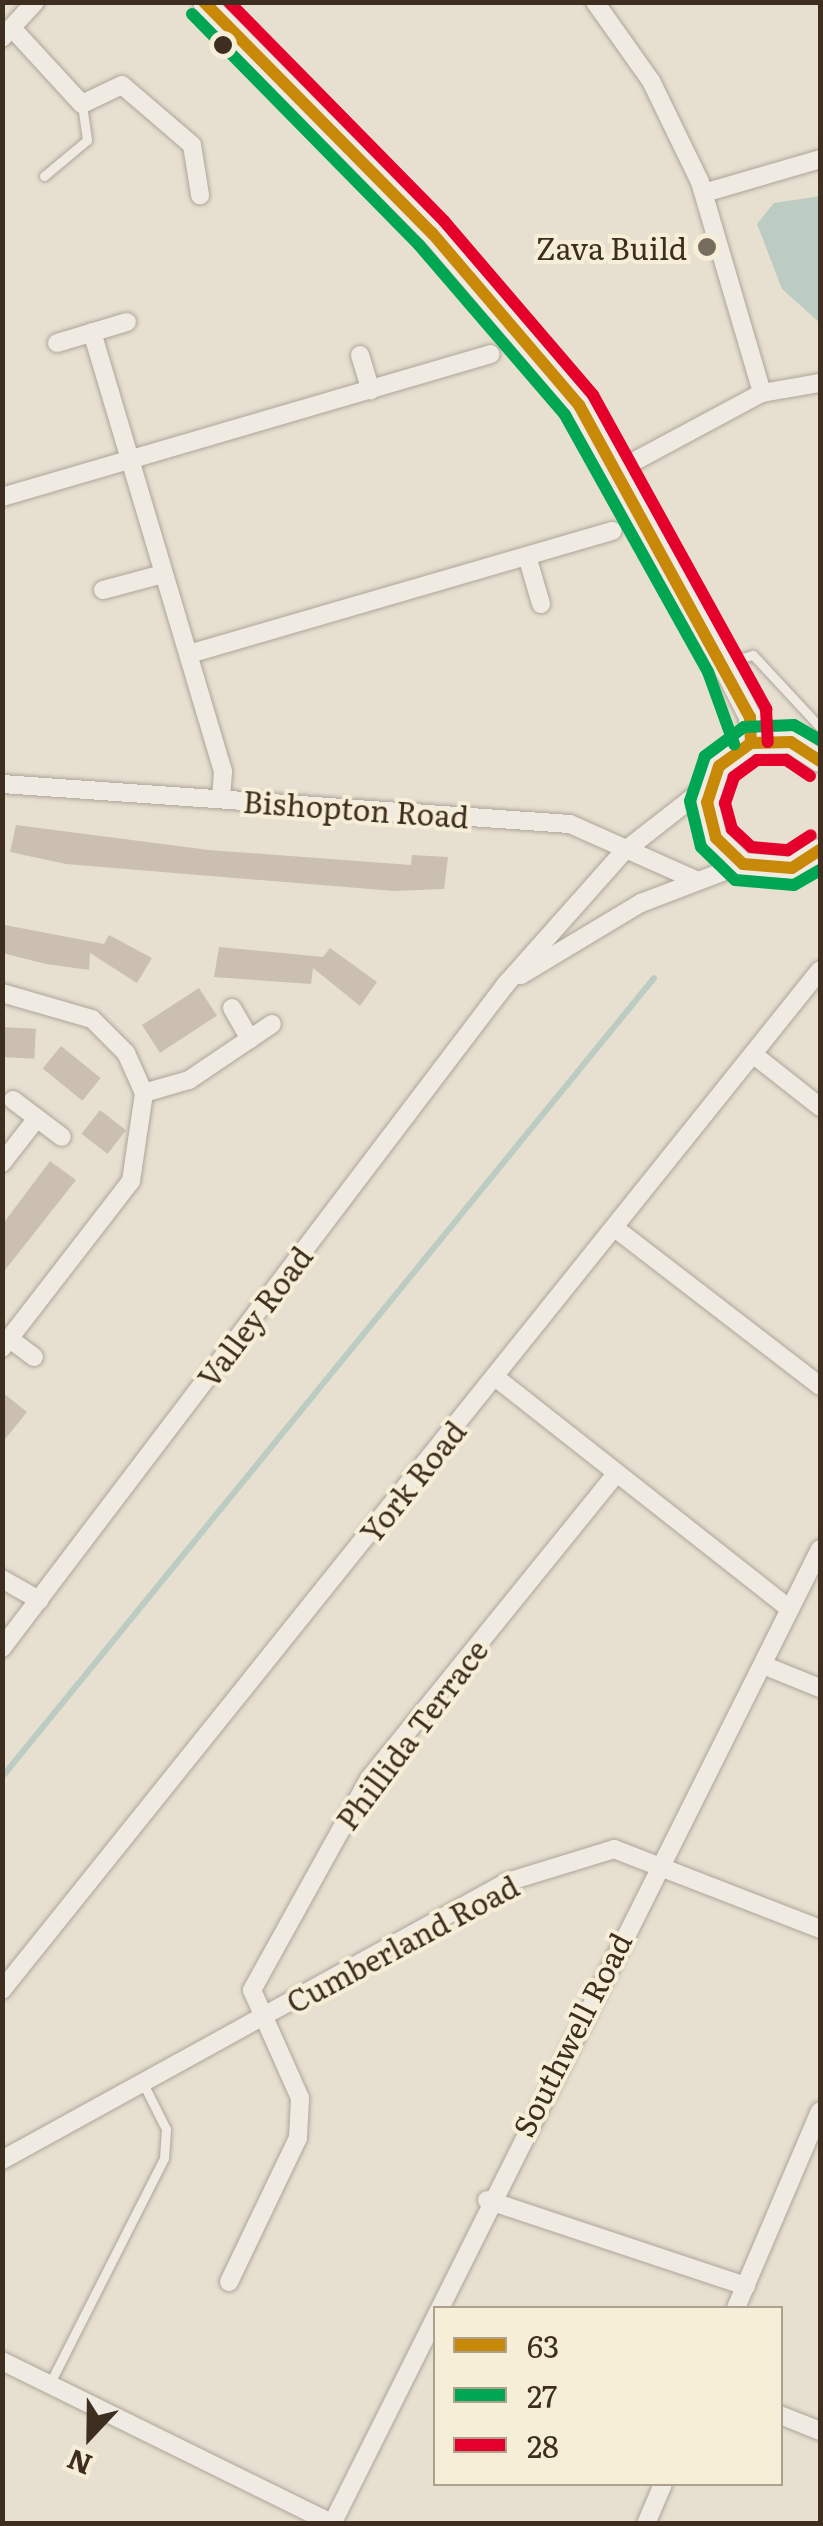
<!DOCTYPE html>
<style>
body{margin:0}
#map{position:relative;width:823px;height:2526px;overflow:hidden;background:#e7e0d1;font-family:Literata,serif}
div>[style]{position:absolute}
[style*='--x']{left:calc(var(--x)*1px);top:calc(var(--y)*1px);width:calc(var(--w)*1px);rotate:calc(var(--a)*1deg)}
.water>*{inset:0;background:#bcccc2}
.stream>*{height:6px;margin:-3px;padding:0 3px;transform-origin:3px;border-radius:3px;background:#bcccc2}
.building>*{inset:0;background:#cbbfb2;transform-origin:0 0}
.roads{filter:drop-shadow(0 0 2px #ada599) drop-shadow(0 0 2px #ada599)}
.service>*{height:9px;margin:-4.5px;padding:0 4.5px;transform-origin:4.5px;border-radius:4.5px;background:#efebe3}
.minor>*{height:18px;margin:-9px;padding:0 9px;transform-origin:9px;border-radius:9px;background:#efebe3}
.tertiary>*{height:22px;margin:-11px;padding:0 11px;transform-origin:11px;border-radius:11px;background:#efebe3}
.bus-1>*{height:12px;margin:-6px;padding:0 6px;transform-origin:6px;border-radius:6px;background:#c88808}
.bus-2>*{height:12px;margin:-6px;padding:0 6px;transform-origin:6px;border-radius:6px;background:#00a651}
.bus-3>*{height:12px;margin:-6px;padding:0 6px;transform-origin:6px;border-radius:6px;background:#e4002b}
.dots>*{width:28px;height:28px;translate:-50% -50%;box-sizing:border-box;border:5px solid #f7eed8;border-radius:50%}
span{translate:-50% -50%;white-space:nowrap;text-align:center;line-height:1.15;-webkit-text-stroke:8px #f7eed8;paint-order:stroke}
.poi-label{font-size:30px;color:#3d2e20}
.right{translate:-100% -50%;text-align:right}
.street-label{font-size:30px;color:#3d2e20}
.frame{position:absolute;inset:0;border:5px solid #3d2e20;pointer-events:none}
.legend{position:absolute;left:433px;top:2306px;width:350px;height:180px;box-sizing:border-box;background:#f7eed8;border:2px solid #ada18e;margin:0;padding:12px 18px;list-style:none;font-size:30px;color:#3d2e20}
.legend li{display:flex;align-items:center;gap:20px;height:50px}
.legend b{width:50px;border:2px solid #ada18e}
.north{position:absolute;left:40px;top:2386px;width:100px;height:100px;-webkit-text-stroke:8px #f7eed8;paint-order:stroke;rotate:202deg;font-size:28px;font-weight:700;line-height:40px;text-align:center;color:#3d2e20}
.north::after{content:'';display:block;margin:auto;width:35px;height:45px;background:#3d2e20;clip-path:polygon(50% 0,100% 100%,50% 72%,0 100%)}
</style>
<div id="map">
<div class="water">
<i style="clip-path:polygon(820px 196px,820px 323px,782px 289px,757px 224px,774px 203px)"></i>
</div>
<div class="stream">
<i style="--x:2;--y:1777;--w:1031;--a:-50.78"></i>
</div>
<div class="building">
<i style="clip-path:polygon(16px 825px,209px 850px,411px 865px,412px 855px,448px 857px,444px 889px,394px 891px,66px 864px,10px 852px)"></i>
<i style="clip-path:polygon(5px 925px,104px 944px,109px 935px,152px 958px,137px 983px,90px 953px,89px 970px,46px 964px,2px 953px)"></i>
<i style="clip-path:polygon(219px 947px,323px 957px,330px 948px,377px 982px,360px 1006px,313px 968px,311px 984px,214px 977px)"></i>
<i style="left:199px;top:988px;width:33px;height:68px;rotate:57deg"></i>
<i style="left:2px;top:1027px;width:34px;height:30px;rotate:3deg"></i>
<i style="left:61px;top:1046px;width:51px;height:29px;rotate:39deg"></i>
<i style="left:100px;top:1110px;width:33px;height:30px;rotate:38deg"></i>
<i style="clip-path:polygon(50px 1161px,76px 1180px,2px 1274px,2px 1225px)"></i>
<i style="clip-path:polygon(2px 1392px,27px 1412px,2px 1443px)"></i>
</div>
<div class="roads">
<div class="service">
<i style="--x:44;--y:176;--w:56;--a:-39.9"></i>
<i style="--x:87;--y:140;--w:36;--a:-98"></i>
<i style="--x:726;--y:663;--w:28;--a:-17"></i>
<i style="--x:753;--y:655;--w:98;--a:47.1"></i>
<i style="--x:50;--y:2383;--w:252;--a:-63.1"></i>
<i style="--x:164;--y:2158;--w:29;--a:-86"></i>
<i style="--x:166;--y:2129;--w:51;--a:-116.6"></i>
</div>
<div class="minor">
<i style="--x:595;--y:2;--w:97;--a:54.7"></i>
<i style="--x:651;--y:81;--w:112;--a:64.1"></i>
<i style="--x:700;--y:182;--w:220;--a:73.6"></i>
<i style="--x:12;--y:28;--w:103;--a:47.4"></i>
<i style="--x:82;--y:104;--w:44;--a:-25.4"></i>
<i style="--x:122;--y:85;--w:92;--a:40.6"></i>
<i style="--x:192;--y:145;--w:51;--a:80.9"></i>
<i style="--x:2;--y:38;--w:49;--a:-47.5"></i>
<i style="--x:704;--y:193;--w:121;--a:-16.3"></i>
<i style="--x:92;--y:332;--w:458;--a:73.4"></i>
<i style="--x:223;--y:771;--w:27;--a:94"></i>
<i style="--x:57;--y:343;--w:73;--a:-16.7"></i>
<i style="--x:360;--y:355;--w:37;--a:73"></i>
<i style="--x:620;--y:469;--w:161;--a:-28.2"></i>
<i style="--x:762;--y:393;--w:59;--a:-9.8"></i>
<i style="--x:2;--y:497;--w:509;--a:-16.3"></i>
<i style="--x:527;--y:556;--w:50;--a:73.7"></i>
<i style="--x:103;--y:590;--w:62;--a:-14.9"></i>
<i style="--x:189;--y:654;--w:441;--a:-16.2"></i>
<i style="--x:2;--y:784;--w:569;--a:4.03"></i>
<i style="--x:570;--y:824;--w:140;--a:24"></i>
<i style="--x:521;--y:975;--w:140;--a:-31"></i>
<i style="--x:641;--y:903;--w:109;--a:-20.9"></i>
<i style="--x:2;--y:993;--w:94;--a:16.1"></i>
<i style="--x:92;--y:1019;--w:48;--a:45"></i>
<i style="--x:126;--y:1053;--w:44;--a:65.8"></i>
<i style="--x:144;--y:1093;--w:89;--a:98.4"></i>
<i style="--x:131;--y:1181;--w:211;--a:127.7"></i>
<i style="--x:232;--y:1008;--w:36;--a:60"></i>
<i style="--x:754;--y:1055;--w:84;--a:38.2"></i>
<i style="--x:144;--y:1093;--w:47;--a:-16.1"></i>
<i style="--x:189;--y:1080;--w:100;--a:-34"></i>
<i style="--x:13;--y:1100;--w:61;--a:37.1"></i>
<i style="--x:2;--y:1163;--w:52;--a:-52"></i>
<i style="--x:615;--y:1228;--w:259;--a:37.6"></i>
<i style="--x:10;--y:1339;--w:30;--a:37"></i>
<i style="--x:495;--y:1377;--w:375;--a:38.2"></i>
<i style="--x:2;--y:1579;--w:43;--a:29.6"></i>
<i style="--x:2;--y:1648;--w:834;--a:-52.8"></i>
<i style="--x:506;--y:984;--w:176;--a:-48.4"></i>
<i style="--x:623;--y:852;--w:110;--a:-38"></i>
<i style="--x:763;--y:1665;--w:61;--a:22"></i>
<i style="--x:2;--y:1990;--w:1307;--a:-51.27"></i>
<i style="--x:2;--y:2160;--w:576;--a:-28.83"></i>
<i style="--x:507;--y:1882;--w:112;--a:-17.1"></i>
<i style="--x:614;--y:1849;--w:221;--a:21.2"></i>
<i style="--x:487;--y:2200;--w:273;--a:18.4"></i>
<i style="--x:229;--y:2282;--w:160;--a:-64.4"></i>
<i style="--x:298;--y:2138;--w:40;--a:-87.1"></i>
<i style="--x:300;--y:2098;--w:118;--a:-114"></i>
<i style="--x:252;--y:1990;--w:241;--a:-61"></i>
<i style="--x:369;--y:1779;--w:392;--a:-51"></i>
<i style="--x:736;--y:2308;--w:214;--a:-66.9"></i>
<i style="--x:2;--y:2361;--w:369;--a:26.2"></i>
<i style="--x:780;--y:2415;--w:43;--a:21.8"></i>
<i style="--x:332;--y:2524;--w:1090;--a:-63.41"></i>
<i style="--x:646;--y:2524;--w:43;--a:-67"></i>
</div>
<div class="tertiary">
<i style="--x:204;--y:2;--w:325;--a:45.4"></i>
<i style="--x:432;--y:233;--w:226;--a:49.5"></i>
<i style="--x:579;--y:405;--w:296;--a:60.9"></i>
<i style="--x:723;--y:664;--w:59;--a:63"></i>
<i style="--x:750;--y:717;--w:26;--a:88"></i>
<i style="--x:820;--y:761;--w:35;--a:-147"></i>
<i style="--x:791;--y:742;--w:40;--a:178.6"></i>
<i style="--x:751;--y:743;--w:39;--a:144"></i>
<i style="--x:719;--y:766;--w:38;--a:108"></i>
<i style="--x:707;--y:802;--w:37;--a:76"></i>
<i style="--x:716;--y:838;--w:37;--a:44"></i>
<i style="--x:743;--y:864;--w:49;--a:4.7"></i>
<i style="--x:792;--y:868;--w:33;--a:-33"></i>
</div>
</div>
<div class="bus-1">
<i style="--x:204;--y:2;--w:325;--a:45.4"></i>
<i style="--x:432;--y:233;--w:226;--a:49.5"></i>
<i style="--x:579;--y:405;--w:356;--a:61.3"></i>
<i style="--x:750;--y:717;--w:26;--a:88"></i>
<i style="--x:820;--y:761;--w:35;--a:-147"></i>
<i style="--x:791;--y:742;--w:40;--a:178.6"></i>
<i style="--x:751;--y:743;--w:39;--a:144"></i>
<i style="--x:719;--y:766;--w:38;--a:108"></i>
<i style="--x:707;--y:802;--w:37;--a:76"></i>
<i style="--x:716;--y:838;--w:37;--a:44"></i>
<i style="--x:743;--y:864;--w:49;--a:4.7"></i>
<i style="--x:792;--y:868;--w:33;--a:-33"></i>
</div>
<div class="bus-2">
<i style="--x:192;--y:14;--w:324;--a:45.5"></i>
<i style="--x:419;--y:245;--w:224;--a:49.3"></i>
<i style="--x:565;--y:415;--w:294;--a:60.9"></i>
<i style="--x:708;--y:672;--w:77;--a:70.1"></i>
<i style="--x:820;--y:740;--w:30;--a:-150"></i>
<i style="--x:794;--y:725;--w:50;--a:177.7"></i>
<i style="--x:744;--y:727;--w:49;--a:143.4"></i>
<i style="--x:705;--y:756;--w:47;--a:108.4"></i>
<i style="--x:690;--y:801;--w:47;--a:76.6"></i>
<i style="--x:701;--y:847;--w:47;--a:44.1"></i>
<i style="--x:735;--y:880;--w:59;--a:4.8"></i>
<i style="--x:794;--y:885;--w:30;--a:-30"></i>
</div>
<div class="bus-3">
<i style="--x:229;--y:2;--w:307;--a:45.5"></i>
<i style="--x:444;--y:221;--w:229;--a:49.4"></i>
<i style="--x:593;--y:395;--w:359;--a:61.1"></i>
<i style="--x:766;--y:709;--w:33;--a:87"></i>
<i style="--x:810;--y:776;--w:29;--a:-146"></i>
<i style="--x:786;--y:760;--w:29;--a:180"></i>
<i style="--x:757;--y:760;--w:29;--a:144"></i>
<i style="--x:734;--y:777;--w:28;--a:109"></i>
<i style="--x:725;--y:803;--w:27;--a:75"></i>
<i style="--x:732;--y:829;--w:26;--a:43"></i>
<i style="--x:751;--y:847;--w:37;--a:5"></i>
<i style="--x:788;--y:850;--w:27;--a:-33"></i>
</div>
<div class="dots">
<i style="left:223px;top:45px;background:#3d2e20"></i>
<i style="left:707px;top:247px;background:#786c5e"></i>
</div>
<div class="poi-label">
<span class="right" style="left:687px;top:247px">Zava Build</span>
</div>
<div class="street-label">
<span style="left:356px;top:808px;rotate:4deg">Bishopton Road</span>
<span style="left:254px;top:1316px;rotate:-53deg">Valley Road</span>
<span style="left:412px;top:1481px;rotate:-51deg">York Road</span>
<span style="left:411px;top:1734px;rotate:-53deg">Phillida Terrace</span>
<span style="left:402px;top:1943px;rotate:-28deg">Cumberland Road</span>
<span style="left:571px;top:2034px;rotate:-63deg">Southwell Road</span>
</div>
<div class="frame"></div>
<ul class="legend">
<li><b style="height:12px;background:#c88808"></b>63</li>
<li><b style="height:12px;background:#00a651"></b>27</li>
<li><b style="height:12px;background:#e4002b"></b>28</li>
</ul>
<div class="north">N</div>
</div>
